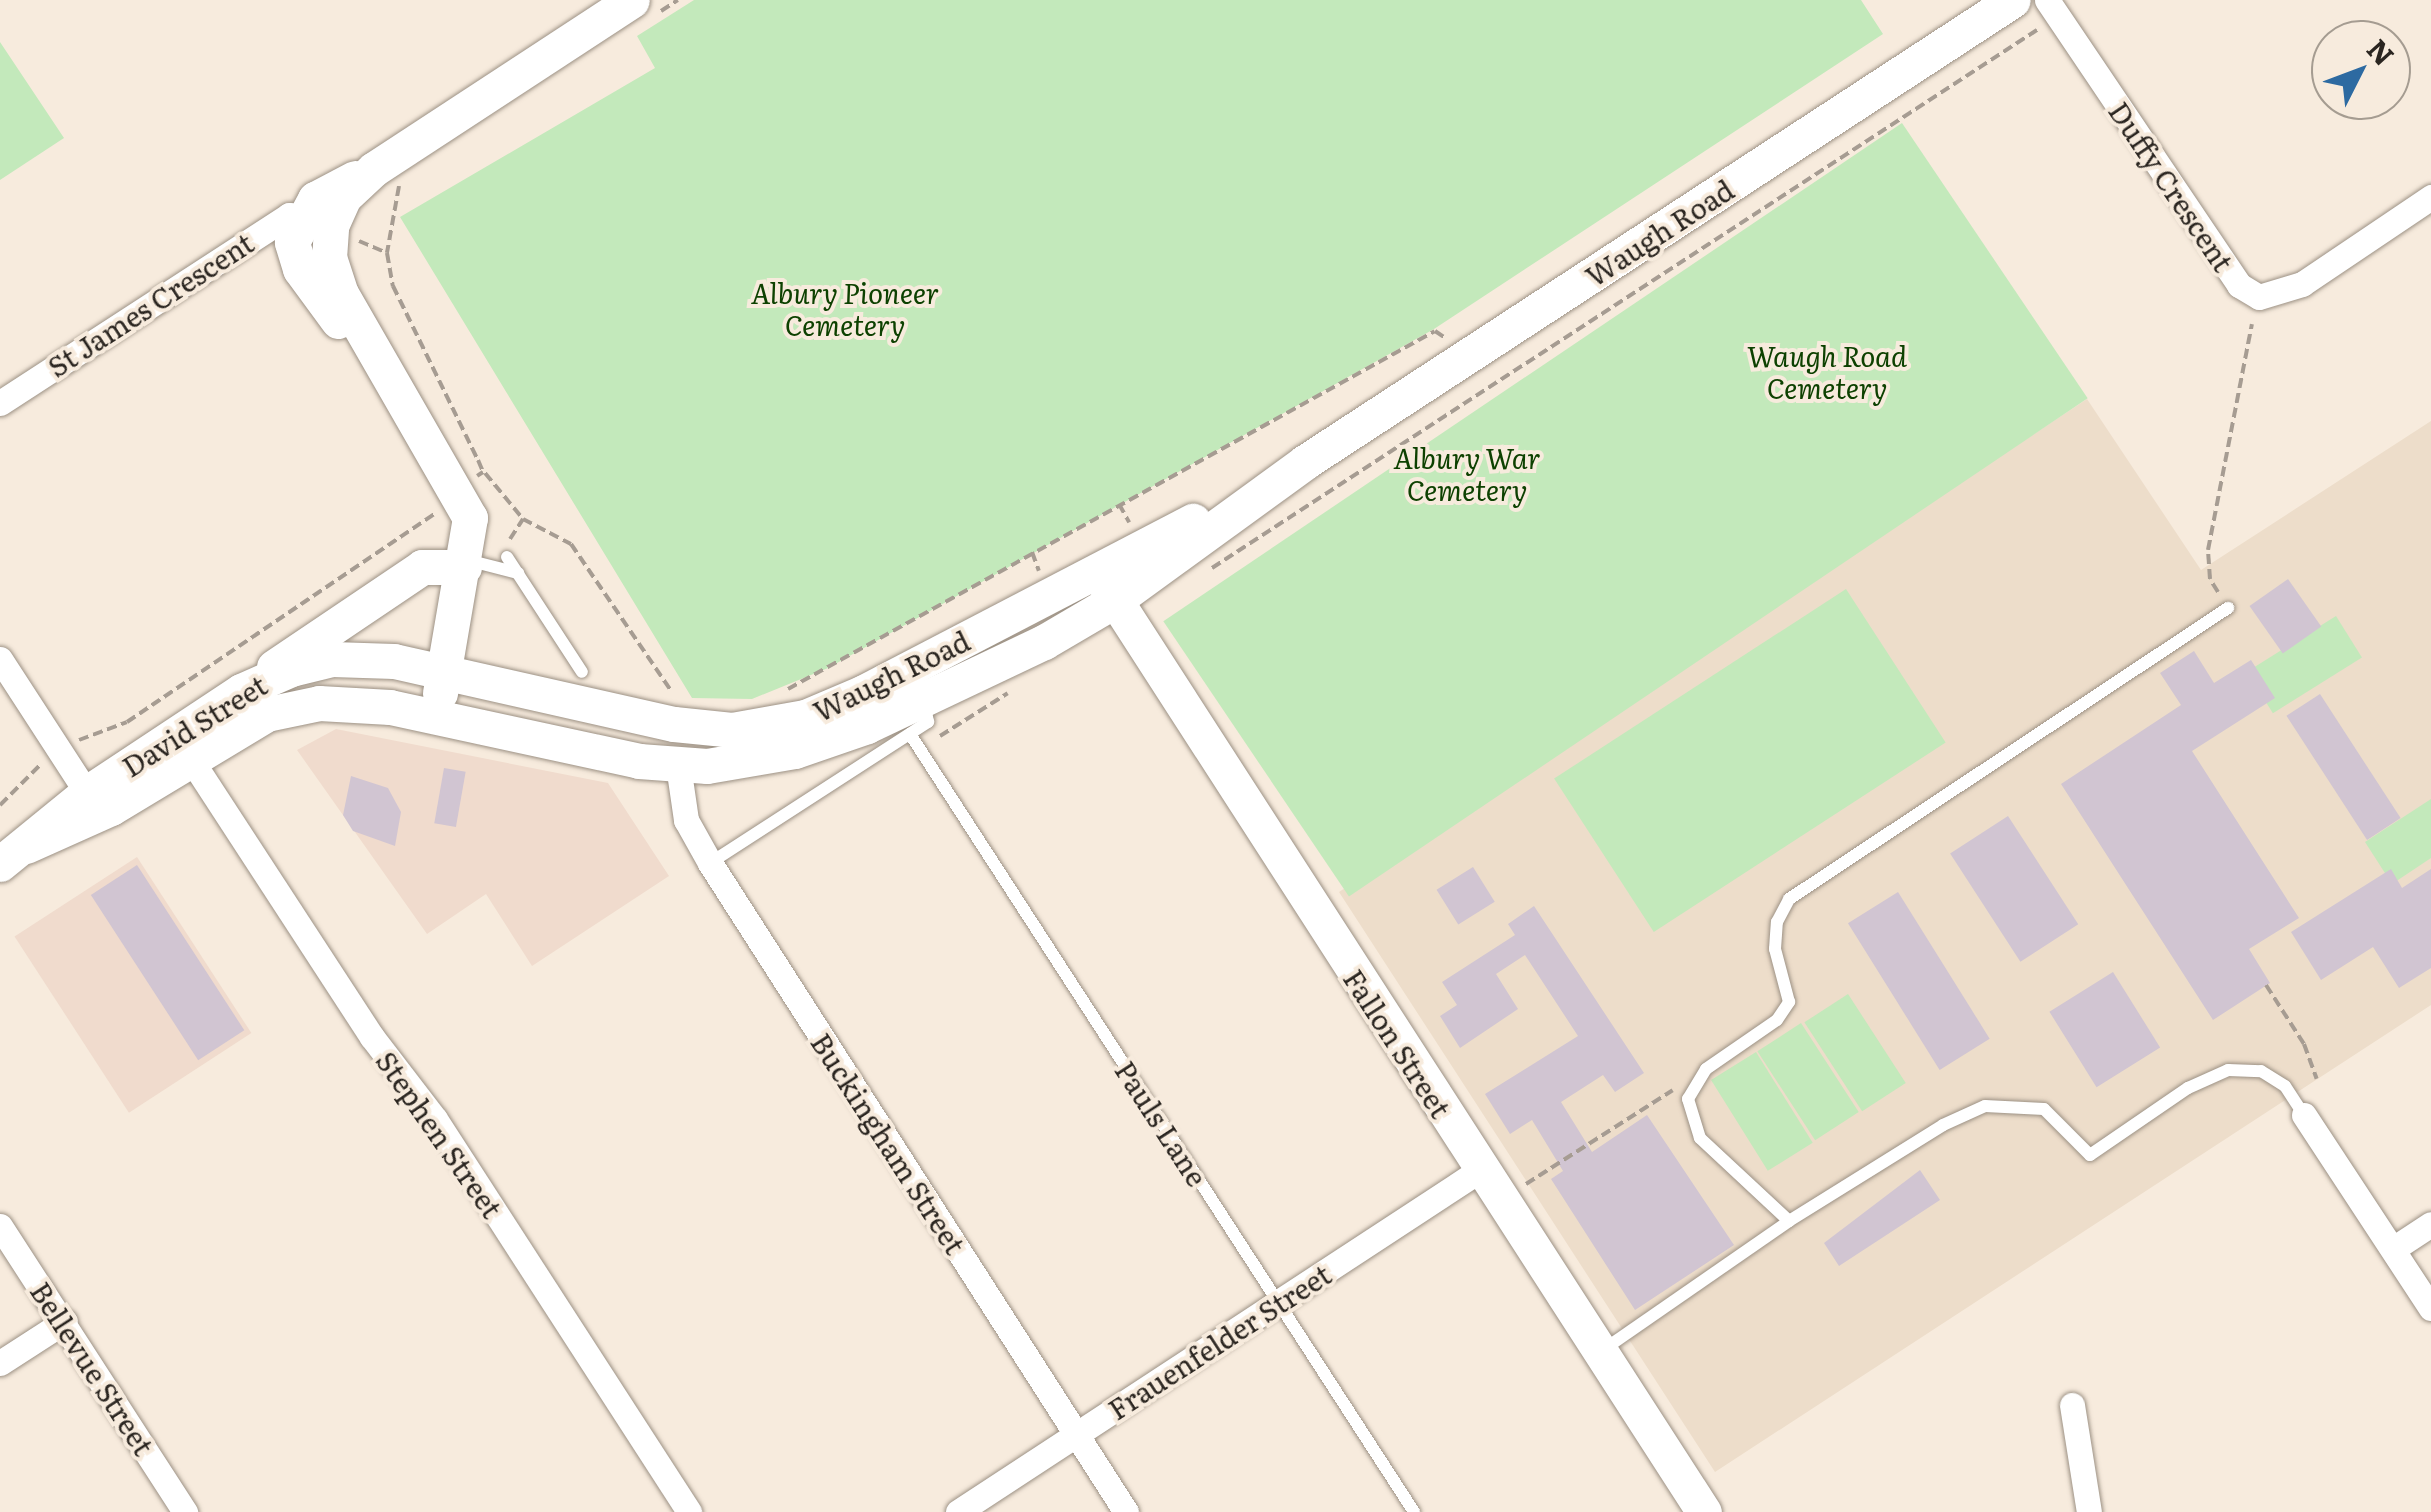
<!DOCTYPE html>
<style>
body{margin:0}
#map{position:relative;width:2431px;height:1512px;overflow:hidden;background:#f7ebdd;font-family:Literata,serif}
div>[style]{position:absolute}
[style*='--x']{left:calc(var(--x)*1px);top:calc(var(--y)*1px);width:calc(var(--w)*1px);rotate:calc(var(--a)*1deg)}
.commercial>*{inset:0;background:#f0dbcd;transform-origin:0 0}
.built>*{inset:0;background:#edddca}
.green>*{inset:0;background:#c3e9bb;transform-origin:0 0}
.building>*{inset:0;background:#d1c5d2;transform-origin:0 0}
.path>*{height:4px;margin-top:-2px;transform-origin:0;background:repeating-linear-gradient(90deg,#a69c92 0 10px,transparent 0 15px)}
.roads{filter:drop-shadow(0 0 2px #9c9184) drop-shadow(0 0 2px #9c9184)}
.lane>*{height:12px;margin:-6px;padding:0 6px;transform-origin:6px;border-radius:6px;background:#fff}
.street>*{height:25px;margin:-12.5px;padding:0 12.5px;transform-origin:12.5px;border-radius:12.5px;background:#fff}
.secondary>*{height:35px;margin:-17.5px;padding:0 17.5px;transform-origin:17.5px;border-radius:17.5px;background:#fff}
span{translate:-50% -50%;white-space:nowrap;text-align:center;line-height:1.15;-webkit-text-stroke:8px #f7ebdd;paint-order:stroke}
.street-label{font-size:28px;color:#2a2520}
.park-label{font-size:28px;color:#0d4101;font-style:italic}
.north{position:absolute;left:2311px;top:20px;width:100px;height:100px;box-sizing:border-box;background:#f7ebdd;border:2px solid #a59c91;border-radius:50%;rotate:48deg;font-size:28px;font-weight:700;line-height:40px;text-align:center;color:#2a2520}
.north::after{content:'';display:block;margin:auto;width:35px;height:45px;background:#2d6aa1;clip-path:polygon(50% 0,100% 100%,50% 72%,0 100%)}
</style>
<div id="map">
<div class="commercial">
<i style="clip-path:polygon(336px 729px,608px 783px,669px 876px,532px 966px,486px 894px,427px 934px,297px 750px)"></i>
<i style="left:137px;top:857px;width:210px;height:146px;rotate:57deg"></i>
</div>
<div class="built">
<i style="clip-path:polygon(2087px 399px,2201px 570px,2431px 421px,2431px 1005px,1715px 1472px,1339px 892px)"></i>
</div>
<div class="green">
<i style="clip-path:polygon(694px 0,1861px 0,1883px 34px,1434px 329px,828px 668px,752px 699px,692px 698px,400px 217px,655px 68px,637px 36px)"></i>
<i style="clip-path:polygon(0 42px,64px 138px,0 180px)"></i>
<i style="left:1902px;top:123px;width:332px;height:891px;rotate:56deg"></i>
<i style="left:1846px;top:589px;width:183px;height:348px;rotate:57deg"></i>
<i style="left:2336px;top:616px;width:49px;height:105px;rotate:58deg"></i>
<i style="clip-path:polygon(2431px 799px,2431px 858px,2392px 884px,2365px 842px)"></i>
<i style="left:1848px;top:994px;width:106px;height:52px;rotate:57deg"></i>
<i style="left:1801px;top:1023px;width:106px;height:52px;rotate:57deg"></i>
<i style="left:1756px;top:1052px;width:107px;height:53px;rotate:58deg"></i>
</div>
<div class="building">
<i style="left:2288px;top:579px;width:58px;height:47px;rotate:55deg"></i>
<i style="clip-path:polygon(2194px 651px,2214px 683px,2251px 660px,2275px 698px,2192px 751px,2299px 918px,2249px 949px,2270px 983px,2213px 1020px,2061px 784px,2181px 705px,2160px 673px)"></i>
<i style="left:2320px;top:694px;width:148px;height:40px;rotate:57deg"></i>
<i style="left:444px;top:768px;width:22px;height:56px;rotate:10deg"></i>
<i style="clip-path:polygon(351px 776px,388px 788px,401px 812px,395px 846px,353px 831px,343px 815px)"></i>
<i style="left:2008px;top:816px;width:129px;height:69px;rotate:57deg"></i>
<i style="left:137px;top:865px;width:197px;height:55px;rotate:57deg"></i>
<i style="left:1473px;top:867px;width:41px;height:43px;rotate:58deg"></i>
<i style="clip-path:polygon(2391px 869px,2402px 888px,2431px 869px,2431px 968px,2399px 988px,2373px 947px,2321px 980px,2291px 932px)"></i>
<i style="left:1898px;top:892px;width:173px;height:59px;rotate:58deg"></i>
<i style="clip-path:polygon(1534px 906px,1644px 1073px,1615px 1092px,1603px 1075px,1561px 1102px,1592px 1152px,1647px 1115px,1734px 1245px,1635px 1310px,1551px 1179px,1563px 1171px,1532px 1120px,1510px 1134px,1485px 1094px,1578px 1036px,1525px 955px,1496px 974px,1518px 1009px,1460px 1048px,1440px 1016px,1457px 1005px,1442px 982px,1515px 935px,1508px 924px)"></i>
<i style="left:2113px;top:972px;width:89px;height:75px;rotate:58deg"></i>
<i style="clip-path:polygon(1920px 1170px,1940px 1200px,1839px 1266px,1824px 1243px)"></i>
</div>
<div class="path">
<i style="--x:661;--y:11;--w:20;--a:-33"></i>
<i style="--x:399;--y:186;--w:68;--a:100.2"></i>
<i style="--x:387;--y:253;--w:34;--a:80"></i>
<i style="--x:393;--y:286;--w:194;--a:64"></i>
<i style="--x:478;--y:460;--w:13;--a:67"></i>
<i style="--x:483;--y:472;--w:7;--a:146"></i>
<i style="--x:359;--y:241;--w:30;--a:23"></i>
<i style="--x:485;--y:473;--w:60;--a:50.4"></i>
<i style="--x:523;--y:519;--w:54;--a:27.5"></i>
<i style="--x:571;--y:544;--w:179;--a:55.7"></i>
<i style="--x:1119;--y:504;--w:21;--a:61"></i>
<i style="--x:510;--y:539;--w:24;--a:-57"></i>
<i style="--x:1032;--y:552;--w:20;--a:70"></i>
<i style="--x:1212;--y:568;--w:985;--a:-33.11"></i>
<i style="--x:2218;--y:592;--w:15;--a:-122"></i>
<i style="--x:2210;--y:579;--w:29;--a:-94"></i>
<i style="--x:2208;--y:550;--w:230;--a:-79"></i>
<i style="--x:788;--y:689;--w:739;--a:-28.96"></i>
<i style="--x:1435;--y:331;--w:11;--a:34"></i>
<i style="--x:940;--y:736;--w:80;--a:-32.3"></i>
<i style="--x:79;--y:740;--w:51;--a:-20.6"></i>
<i style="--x:127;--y:722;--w:374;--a:-34.1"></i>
<i style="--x:0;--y:805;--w:59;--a:-45"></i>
<i style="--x:2266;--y:985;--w:70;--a:57.2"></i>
<i style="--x:2304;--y:1044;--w:37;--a:70"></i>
<i style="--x:1526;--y:1184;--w:174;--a:-32.6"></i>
</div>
<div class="roads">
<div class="lane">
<i style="--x:507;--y:557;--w:137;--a:56.9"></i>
<i style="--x:467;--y:560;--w:53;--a:14.3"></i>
<i style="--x:910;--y:734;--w:927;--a:57.06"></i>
<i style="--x:710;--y:863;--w:260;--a:-32.9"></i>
<i style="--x:928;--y:722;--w:20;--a:-101"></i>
<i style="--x:1789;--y:1221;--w:122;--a:-137"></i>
<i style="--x:1700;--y:1138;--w:41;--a:-107.1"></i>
<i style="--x:1688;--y:1099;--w:35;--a:-59"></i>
<i style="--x:1706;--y:1069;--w:86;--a:-34.6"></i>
<i style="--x:1777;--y:1020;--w:22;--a:-56"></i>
<i style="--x:1789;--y:1002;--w:55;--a:-104.8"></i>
<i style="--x:1775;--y:949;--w:27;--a:-86"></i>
<i style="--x:1777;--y:922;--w:26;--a:-62"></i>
<i style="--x:1789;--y:899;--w:527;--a:-33.54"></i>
<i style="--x:1603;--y:1350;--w:226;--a:-34.7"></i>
<i style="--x:1789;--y:1221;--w:181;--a:-31.9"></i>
<i style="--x:1943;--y:1125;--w:46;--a:-24.3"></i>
<i style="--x:1985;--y:1106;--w:59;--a:2.9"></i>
<i style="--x:2044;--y:1109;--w:65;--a:45"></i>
<i style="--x:2090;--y:1155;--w:119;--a:-34.4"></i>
<i style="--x:2188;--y:1088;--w:44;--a:-24.2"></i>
<i style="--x:2228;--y:1070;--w:33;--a:2"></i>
<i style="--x:2261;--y:1071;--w:28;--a:32"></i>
<i style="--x:2285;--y:1086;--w:35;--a:57"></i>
</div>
<div class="street">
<i style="--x:2047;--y:0;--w:344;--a:56"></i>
<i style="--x:2239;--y:285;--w:23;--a:31"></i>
<i style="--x:2259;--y:297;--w:45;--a:-16.8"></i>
<i style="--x:2302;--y:284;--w:156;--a:-34"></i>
<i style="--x:0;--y:403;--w:345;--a:-33"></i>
<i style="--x:289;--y:215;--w:29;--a:10"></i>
<i style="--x:0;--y:659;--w:160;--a:57"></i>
<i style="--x:190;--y:758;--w:333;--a:56.9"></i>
<i style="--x:372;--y:1037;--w:103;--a:52.5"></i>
<i style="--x:435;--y:1119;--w:468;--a:57.1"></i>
<i style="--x:678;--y:765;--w:56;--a:81.7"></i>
<i style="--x:686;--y:820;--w:49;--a:60.8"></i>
<i style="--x:710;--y:863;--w:771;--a:57.34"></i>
<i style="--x:2304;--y:1115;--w:231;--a:56.7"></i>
<i style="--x:0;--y:1226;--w:341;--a:57.1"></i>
<i style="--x:2393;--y:1249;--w:45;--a:-33.3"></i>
<i style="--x:0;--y:1363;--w:77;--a:-32.9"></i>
<i style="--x:2072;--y:1405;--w:108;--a:81"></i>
<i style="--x:958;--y:1512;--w:624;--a:-33.23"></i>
</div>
<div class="secondary">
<i style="--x:338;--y:321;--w:64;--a:-126.2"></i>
<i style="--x:300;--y:269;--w:28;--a:-107"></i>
<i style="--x:292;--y:242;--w:49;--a:-61.9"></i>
<i style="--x:315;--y:199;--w:45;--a:-27.7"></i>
<i style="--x:1103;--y:581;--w:1108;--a:57.16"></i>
<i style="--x:274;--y:667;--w:179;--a:-34"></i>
<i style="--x:422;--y:567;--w:42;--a:0"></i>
<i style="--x:440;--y:693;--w:178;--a:-80.3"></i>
<i style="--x:470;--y:518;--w:258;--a:-119.9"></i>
<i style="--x:341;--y:294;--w:38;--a:-108"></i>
<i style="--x:329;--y:258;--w:32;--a:-86"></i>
<i style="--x:331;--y:226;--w:32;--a:-66"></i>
<i style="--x:344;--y:197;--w:41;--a:-43"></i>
<i style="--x:374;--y:169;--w:308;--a:-33.2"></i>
<i style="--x:26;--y:846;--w:93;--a:-24.1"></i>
<i style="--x:111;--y:808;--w:182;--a:-31.1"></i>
<i style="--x:267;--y:714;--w:53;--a:-11.9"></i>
<i style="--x:319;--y:703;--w:71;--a:3.2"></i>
<i style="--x:390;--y:707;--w:255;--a:12.2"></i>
<i style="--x:639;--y:761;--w:68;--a:4.2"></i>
<i style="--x:707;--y:766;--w:89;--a:-9.7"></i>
<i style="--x:795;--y:751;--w:76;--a:-19.1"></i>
<i style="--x:867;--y:726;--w:196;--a:-25.4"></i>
<i style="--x:1044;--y:642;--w:81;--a:-30.4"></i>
<i style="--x:1114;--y:601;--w:236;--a:-36"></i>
<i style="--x:1305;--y:462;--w:845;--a:-33.13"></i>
<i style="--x:0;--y:864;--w:112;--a:-39.2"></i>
<i style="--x:87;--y:793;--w:185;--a:-33.5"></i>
<i style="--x:241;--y:691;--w:55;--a:-23.7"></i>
<i style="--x:291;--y:669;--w:42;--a:-13.7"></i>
<i style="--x:332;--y:659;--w:62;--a:1.8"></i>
<i style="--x:394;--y:661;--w:287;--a:12.7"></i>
<i style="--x:674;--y:724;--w:58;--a:5.9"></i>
<i style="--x:732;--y:730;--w:74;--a:-10.1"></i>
<i style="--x:805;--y:717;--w:64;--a:-23"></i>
<i style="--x:864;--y:692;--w:371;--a:-27.5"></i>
</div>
</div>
<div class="street-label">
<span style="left:2172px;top:186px;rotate:56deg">Duffy Crescent</span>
<span style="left:1659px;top:232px;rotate:-33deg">Waugh Road</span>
<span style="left:150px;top:304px;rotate:-33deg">St James Crescent</span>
<span style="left:891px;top:675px;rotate:-26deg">Waugh Road</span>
<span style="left:194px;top:725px;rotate:-32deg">David Street</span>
<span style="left:1398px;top:1043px;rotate:57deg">Fallon Street</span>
<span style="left:1162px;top:1123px;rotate:57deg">Pauls Lane</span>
<span style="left:440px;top:1134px;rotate:55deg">Stephen Street</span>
<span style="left:889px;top:1143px;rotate:57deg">Buckingham Street</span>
<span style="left:1219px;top:1341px;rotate:-33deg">Frauenfelder Street</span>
<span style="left:93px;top:1368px;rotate:57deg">Bellevue Street</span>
</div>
<div class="park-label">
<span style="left:845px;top:308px">Albury Pioneer<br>Cemetery</span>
<span style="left:1827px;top:371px">Waugh Road<br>Cemetery</span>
<span style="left:1467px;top:473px">Albury War<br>Cemetery</span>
</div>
<div class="north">N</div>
</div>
